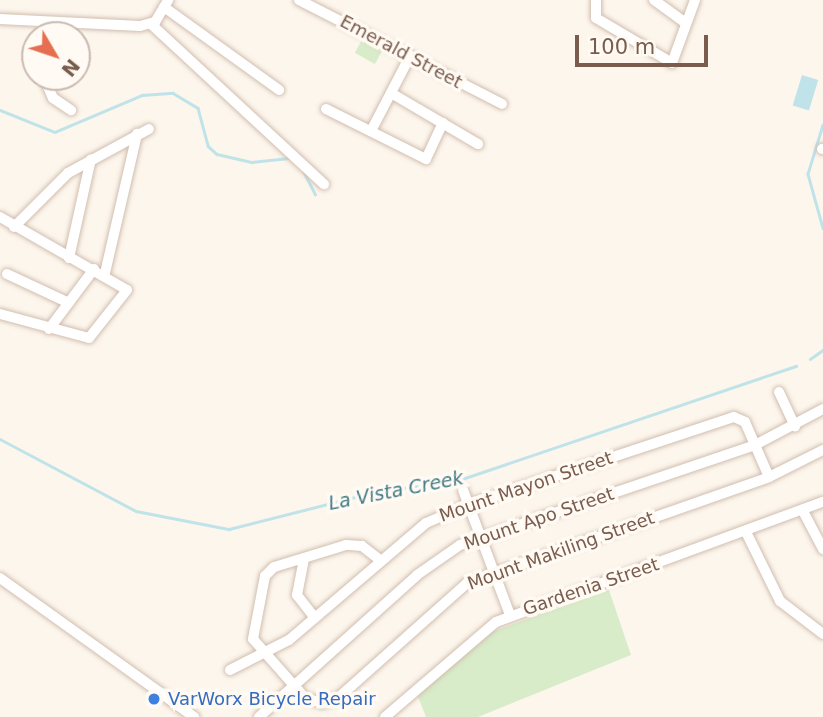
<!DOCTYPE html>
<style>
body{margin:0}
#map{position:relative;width:823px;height:717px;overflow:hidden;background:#fdf6ec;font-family:"DejaVu Sans",sans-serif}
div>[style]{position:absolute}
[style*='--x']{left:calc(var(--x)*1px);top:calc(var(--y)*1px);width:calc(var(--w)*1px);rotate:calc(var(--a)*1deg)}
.green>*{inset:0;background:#d8ecc9;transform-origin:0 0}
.water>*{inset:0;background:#bfe3e8;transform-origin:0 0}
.stream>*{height:2.5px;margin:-1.25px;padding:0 1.25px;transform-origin:1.25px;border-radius:1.25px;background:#bfe3e8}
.roads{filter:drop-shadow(0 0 2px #d1beb0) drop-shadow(0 0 2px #d1beb0)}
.street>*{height:10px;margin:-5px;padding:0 5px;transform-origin:5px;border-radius:5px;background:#fff}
.dots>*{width:19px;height:19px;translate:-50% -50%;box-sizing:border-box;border:4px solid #fffaf3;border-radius:50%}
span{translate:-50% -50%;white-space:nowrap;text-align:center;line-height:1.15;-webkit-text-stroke:7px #fffaf3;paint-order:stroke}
.street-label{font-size:18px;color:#7a5c4d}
.shop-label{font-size:18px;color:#366cbe}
.left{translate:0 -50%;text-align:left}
.water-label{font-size:19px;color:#437c86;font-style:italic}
.north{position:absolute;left:21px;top:21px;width:70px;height:70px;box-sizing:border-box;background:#fffaf3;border:2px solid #cabbb1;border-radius:50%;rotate:129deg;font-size:19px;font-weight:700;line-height:28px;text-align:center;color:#7a5c4d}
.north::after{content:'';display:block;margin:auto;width:24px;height:32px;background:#e76f51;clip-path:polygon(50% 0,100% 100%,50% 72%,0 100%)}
.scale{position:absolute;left:575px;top:35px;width:133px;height:32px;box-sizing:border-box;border:4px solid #7a5c4d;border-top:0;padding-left:9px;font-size:21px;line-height:24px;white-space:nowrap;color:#7a5c4d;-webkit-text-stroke:5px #fffaf3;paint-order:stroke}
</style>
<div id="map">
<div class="green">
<i style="left:363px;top:38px;width:23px;height:17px;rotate:29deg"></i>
<i style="clip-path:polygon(609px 590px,631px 655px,478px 717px,426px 717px,417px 694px,491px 632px)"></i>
</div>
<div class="water">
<i style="left:802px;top:75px;width:17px;height:32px;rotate:17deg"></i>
</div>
<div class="stream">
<i style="--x:0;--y:110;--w:59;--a:21.8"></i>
<i style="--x:55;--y:132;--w:95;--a:-23"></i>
<i style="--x:142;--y:95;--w:31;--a:-4"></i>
<i style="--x:173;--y:93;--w:29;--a:31"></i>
<i style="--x:198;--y:108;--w:39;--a:75"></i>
<i style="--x:208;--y:146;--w:12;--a:42"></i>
<i style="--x:217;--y:154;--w:36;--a:13"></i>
<i style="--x:252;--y:162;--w:37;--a:-6"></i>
<i style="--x:823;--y:125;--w:51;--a:107"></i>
<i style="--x:808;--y:174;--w:56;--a:74.5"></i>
<i style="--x:304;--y:172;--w:25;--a:63"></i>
<i style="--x:810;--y:359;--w:16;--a:-35"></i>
<i style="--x:0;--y:439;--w:154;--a:27.9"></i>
<i style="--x:136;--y:511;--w:95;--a:11"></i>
<i style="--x:229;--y:529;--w:151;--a:-14.2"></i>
<i style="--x:375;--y:492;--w:82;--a:-7.7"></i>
<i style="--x:456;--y:481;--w:359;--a:-18.7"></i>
</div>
<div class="roads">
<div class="street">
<i style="--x:299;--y:0;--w:228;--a:27.1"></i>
<i style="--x:596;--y:0;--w:18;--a:90"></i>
<i style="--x:596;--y:18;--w:88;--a:30.6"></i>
<i style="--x:672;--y:63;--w:67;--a:-69.9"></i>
<i style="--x:654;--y:0;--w:36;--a:36"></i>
<i style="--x:164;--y:7;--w:142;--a:35.8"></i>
<i style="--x:0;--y:19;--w:140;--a:2.9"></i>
<i style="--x:140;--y:26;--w:16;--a:-15"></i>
<i style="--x:155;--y:22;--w:26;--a:-59"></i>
<i style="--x:151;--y:24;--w:236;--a:42.8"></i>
<i style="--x:44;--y:77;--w:23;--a:67"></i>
<i style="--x:53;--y:98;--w:22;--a:34"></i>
<i style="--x:391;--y:93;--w:101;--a:30.4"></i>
<i style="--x:326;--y:109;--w:112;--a:26.6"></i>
<i style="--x:426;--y:159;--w:40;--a:-65"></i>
<i style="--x:371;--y:131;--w:85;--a:-62.5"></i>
<i style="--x:822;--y:149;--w:1;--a:0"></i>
<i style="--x:0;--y:217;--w:146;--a:29.9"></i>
<i style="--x:127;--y:290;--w:61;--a:128.4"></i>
<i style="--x:89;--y:338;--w:92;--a:-164.9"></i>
<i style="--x:14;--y:227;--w:76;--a:-45"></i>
<i style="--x:68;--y:173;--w:92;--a:-28.5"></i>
<i style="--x:69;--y:258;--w:101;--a:-77.5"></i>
<i style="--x:105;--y:273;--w:143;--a:-77"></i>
<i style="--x:7;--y:274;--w:68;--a:25.1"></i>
<i style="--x:49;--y:329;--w:75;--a:-53.1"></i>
<i style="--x:779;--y:392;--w:38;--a:65"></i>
<i style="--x:463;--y:490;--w:134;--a:69.4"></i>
<i style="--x:804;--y:513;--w:41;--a:62.2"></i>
<i style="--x:747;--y:534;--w:75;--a:63.8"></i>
<i style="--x:780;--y:601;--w:54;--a:37.5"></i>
<i style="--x:304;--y:559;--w:37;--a:101"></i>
<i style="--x:297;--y:595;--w:29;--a:52"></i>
<i style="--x:380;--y:560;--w:23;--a:-142"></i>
<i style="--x:362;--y:546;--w:16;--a:-176"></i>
<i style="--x:346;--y:545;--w:75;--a:163"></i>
<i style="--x:274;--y:567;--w:13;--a:135"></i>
<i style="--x:265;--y:576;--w:64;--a:100.8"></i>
<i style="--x:253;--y:639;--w:79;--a:48.6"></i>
<i style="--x:305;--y:698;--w:18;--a:16"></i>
<i style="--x:322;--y:703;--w:17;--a:-17"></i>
<i style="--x:338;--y:698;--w:173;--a:-41.7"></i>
<i style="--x:467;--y:583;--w:320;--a:-19.3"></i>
<i style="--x:769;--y:477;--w:60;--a:-26.6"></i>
<i style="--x:0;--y:578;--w:239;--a:35.6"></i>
<i style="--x:230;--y:670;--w:66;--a:-27"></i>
<i style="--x:289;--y:640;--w:180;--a:-40.5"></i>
<i style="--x:426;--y:523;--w:46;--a:-23.2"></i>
<i style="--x:468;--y:505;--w:280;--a:-18.3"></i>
<i style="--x:734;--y:417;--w:12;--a:24"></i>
<i style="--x:745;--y:422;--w:60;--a:66.4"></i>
<i style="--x:259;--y:717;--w:212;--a:-41.9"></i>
<i style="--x:417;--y:575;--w:52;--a:-34.9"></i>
<i style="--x:460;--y:545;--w:311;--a:-18.7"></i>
<i style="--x:755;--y:445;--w:77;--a:-27.9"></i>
<i style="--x:385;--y:717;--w:146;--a:-40.6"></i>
<i style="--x:496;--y:622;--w:348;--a:-20.2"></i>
</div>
</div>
<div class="dots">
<i style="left:154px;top:699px;background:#3f7fe0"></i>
</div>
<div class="street-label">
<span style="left:401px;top:52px;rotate:28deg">Emerald Street</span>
<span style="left:526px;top:487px;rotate:-19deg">Mount Mayon Street</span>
<span style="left:539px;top:519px;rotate:-19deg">Mount Apo Street</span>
<span style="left:561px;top:551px;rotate:-20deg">Mount Makiling Street</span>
<span style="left:591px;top:587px;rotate:-19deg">Gardenia Street</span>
</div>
<div class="shop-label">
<span class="left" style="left:168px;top:699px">VarWorx Bicycle Repair</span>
</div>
<div class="water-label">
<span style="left:396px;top:491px;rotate:-11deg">La Vista Creek</span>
</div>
<div class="north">N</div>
<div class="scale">100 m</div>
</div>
